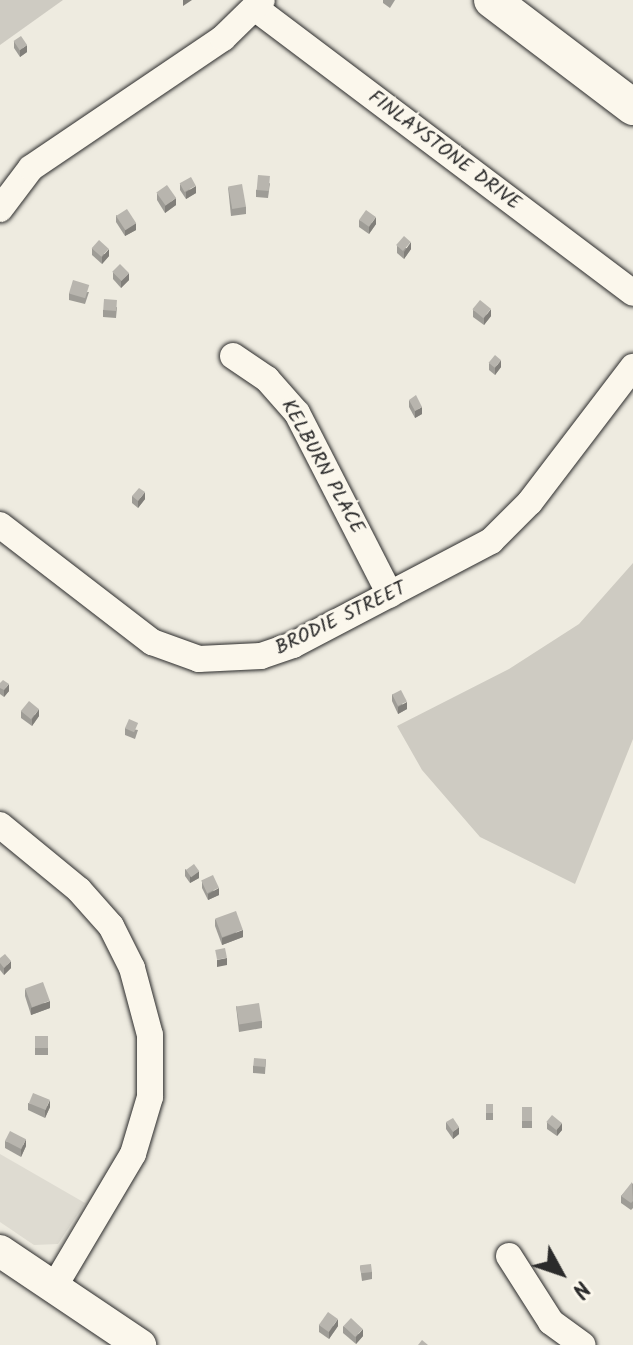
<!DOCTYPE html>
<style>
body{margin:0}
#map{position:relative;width:633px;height:1345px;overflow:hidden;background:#eeebe0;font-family:Kalam,sans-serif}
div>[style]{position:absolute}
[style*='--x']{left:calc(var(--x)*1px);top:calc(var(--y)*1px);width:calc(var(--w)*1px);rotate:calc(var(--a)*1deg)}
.built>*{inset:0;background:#dedbd1}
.green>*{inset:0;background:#cecbc2}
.roads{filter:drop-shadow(0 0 2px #2b2b2b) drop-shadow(0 0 2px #2b2b2b)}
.minor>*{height:26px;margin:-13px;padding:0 13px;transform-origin:13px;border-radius:13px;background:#fbf7ec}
.tertiary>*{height:32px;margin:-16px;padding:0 16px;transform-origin:16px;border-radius:16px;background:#fbf7ec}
.secondary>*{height:36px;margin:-18px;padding:0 18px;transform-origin:18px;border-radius:18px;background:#fbf7ec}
.wall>*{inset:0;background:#9e9c96;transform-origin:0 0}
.shaded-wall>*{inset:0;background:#817f7a}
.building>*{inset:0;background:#b8b5ae;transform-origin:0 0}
span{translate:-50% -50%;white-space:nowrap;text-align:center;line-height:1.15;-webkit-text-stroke:6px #fbf7ec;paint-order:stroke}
.street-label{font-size:20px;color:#2b2b2b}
.north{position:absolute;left:521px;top:1233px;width:80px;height:80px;-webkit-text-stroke:6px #fbf7ec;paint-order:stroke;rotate:130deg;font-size:22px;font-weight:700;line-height:32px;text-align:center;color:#2b2b2b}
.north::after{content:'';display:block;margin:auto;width:28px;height:36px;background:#2b2b2b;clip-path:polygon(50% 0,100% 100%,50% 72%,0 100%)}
</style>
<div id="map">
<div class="built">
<i style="clip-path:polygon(0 1154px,85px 1203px,58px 1244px,34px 1245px,0 1222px)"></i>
</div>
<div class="green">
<i style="clip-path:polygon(0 0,63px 0,0 45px)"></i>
<i style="clip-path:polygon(633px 563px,633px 739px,575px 884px,480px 837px,422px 770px,397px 726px,509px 669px,579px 624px)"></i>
</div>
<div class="roads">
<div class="minor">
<i style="--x:255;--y:8;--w:473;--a:37"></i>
<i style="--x:0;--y:209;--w:51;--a:-52.9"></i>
<i style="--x:31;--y:168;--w:232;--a:-34.1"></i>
<i style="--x:223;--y:38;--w:54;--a:-44.3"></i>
<i style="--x:233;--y:356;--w:41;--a:34.1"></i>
<i style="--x:267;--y:379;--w:45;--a:48.6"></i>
<i style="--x:297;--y:413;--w:204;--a:62.9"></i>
<i style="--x:0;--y:525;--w:192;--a:37.6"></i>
<i style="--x:152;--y:642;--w:50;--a:19.9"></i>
<i style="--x:199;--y:659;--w:62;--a:-2.8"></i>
<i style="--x:261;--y:656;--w:34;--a:-19"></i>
<i style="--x:293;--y:645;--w:224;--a:-27.7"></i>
<i style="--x:491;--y:541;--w:55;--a:-45"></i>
<i style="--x:530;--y:502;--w:170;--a:-52.7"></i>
<i style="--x:0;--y:825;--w:102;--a:39.4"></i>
<i style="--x:79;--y:890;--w:48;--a:48.4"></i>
<i style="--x:111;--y:926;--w:47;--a:63.4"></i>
<i style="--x:132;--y:968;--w:69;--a:75"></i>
<i style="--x:150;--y:1035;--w:62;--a:90"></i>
<i style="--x:150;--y:1097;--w:59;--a:106.6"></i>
<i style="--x:133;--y:1154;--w:155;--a:120.7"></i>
<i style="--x:509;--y:1256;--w:78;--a:57.5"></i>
<i style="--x:551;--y:1322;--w:39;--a:36"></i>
</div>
<div class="tertiary">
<i style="--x:0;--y:1251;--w:169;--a:33.9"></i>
</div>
<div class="secondary">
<i style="--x:492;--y:0;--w:177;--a:37.2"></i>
</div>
</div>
<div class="wall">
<i style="clip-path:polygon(383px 0,395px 0,390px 8px,383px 3px)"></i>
<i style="clip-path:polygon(14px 41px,27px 52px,20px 57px,14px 48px)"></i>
<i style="clip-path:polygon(270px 183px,268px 198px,256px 197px,256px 190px)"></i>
<i style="clip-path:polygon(180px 184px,196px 193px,186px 199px,180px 190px)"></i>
<i style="clip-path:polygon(228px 187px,246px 207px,246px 214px,231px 216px)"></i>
<i style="clip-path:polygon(157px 193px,176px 205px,165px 213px,157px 200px)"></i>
<i style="clip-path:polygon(116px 215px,136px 230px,125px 236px,116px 222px)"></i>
<i style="clip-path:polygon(359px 220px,376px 224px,369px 234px,359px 227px)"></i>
<i style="clip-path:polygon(397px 246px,411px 249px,404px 259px,397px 253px)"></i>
<i style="clip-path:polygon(92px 248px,109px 256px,102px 264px,92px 255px)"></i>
<i style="clip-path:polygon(113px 272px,129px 280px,121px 288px,113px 279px)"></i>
<i style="clip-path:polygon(89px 292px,85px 304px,69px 300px,69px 293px)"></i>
<i style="clip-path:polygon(117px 307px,116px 318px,103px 317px,103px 310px)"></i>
<i style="clip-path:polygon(473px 310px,491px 316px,484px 325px,473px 317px)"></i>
<i style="clip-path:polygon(489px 363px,501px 367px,495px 375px,489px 370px)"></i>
<i style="clip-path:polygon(409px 400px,422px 414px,415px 418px,409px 407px)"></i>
<i style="clip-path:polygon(132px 496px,145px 499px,138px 508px,132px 503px)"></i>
<i style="clip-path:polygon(0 683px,9px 691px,4px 697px,0 694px)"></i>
<i style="clip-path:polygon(392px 694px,407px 709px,398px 714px,392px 701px)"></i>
<i style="clip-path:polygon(21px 711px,39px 716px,32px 726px,21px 718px)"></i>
<i style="clip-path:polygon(125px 728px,138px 730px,135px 739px,125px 735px)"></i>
<i style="clip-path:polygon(185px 869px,199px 878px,190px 883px,185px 876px)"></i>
<i style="clip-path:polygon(202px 881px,219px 895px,208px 900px,202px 888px)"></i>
<i style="clip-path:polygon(215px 919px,243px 937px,222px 945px,215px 926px)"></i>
<i style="clip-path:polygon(0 958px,11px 968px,4px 975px,0 970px)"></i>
<i style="clip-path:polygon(25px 989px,50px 1008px,31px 1015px,25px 996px)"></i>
<i style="clip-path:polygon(236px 1006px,262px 1021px,262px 1028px,239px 1032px)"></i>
<i style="left:35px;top:1036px;width:13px;height:19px"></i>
<i style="clip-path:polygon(266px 1059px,265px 1074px,253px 1073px,253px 1066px)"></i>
<i style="clip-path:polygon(28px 1103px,50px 1107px,45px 1118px,28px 1110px)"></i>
<i style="left:486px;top:1104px;width:7px;height:16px"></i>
<i style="left:522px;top:1107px;width:10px;height:21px"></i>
<i style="clip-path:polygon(446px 1122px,459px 1134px,453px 1139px,446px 1129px)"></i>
<i style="clip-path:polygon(547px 1122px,562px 1130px,557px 1136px,547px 1129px)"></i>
<i style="clip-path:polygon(5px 1141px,26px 1146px,21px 1157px,5px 1148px)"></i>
<i style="clip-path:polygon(633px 1183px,633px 1208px,631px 1210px,621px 1203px,621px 1196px)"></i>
<i style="clip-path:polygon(360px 1266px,372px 1272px,372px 1279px,362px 1281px)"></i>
<i style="clip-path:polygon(319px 1325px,338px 1326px,329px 1339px,319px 1332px)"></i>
<i style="clip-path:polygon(343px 1326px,363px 1336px,356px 1344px,343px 1333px)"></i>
</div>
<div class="shaded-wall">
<i style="clip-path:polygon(183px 0,192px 0,183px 6px)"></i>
<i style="clip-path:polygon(27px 45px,27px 52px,20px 57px,20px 50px)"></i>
<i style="clip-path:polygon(196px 186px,196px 193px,186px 199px,186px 192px)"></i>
<i style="clip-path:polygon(176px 198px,176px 205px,165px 213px,165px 206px)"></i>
<i style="clip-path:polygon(376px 217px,376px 224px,369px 234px,369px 227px)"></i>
<i style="clip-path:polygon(136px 223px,136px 230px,125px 236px,125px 229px)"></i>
<i style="clip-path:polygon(411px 242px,411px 249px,404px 259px,404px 252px)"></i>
<i style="clip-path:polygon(109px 249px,109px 256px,102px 264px,102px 257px)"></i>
<i style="clip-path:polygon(129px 273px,129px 280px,121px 288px,121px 281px)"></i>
<i style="clip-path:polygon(491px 309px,491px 316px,484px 325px,484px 318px)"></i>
<i style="clip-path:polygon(501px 360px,501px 367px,495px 375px,495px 368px)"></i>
<i style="clip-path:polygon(422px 407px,422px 414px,415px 418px,415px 411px)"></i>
<i style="clip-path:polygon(145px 492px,145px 499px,138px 508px,138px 501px)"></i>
<i style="clip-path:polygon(9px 684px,9px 691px,4px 697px,4px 690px)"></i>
<i style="clip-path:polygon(407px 702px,407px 709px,398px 714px,398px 707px)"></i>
<i style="clip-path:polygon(39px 709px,39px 716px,32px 726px,32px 719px)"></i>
<i style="clip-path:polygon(199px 871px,199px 878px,190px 883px,190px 877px)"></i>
<i style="clip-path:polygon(219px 888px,219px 895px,208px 900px,208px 894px)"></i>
<i style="clip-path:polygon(243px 930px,243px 937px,222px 945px,222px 938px)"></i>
<i style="clip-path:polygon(227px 958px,227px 965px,217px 967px,217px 960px)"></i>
<i style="clip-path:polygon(11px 961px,11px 968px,4px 975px,4px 968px)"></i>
<i style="clip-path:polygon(50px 1001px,50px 1008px,31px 1015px,31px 1008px)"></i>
<i style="clip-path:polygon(50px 1100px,50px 1107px,45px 1118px,45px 1111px)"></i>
<i style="clip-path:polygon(562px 1123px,562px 1130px,557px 1136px,557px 1129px)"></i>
<i style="clip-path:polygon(459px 1127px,459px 1134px,453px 1139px,453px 1132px)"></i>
<i style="clip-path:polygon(26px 1139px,26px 1146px,21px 1157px,21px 1150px)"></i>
<i style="clip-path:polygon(338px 1319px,338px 1326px,329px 1339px,329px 1332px)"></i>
<i style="clip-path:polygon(363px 1329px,363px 1336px,356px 1344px,356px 1337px)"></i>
</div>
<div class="building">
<i style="left:21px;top:36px;width:11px;height:9px;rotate:56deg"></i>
<i style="left:258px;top:175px;width:12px;height:15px;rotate:5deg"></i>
<i style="left:191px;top:177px;width:10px;height:13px;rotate:61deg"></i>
<i style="left:242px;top:184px;width:23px;height:14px;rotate:80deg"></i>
<i style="left:167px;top:185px;width:16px;height:13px;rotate:55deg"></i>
<i style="left:127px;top:209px;width:17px;height:13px;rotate:57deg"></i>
<i style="left:366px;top:210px;width:12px;height:12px;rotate:35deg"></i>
<i style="left:404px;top:236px;width:9px;height:12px;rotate:41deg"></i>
<i style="left:99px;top:240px;width:13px;height:11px;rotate:42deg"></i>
<i style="left:120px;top:264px;width:13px;height:11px;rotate:45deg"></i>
<i style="left:73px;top:280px;width:17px;height:14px;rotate:17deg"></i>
<i style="left:104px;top:299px;width:13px;height:11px;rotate:4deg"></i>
<i style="left:480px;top:300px;width:14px;height:12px;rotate:39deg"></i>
<i style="left:495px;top:355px;width:8px;height:10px;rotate:40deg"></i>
<i style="clip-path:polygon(416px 395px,422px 407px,415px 411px,409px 400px)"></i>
<i style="clip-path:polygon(139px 488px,145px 492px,138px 501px,132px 496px)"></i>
<i style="clip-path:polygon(3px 680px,9px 684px,4px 690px,0 688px,0 683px)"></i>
<i style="left:401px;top:690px;width:13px;height:10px;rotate:63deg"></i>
<i style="left:29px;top:701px;width:13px;height:13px;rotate:39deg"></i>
<i style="left:129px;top:719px;width:10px;height:10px;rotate:24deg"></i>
<i style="left:194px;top:864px;width:9px;height:10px;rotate:54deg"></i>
<i style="left:213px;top:875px;width:14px;height:13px;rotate:65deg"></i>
<i style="left:236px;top:911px;width:20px;height:22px;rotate:70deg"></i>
<i style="left:225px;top:948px;width:10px;height:10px;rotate:79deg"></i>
<i style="clip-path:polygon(5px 954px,11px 961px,4px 968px,0 963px,0 958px)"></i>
<i style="left:43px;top:982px;width:20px;height:19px;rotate:70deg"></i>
<i style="left:259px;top:1003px;width:18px;height:23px;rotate:81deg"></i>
<i style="left:35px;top:1036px;width:13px;height:12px"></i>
<i style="left:254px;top:1058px;width:12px;height:8px;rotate:5deg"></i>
<i style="left:33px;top:1093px;width:18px;height:11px;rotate:22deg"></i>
<i style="left:486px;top:1104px;width:7px;height:9px"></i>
<i style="left:522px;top:1107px;width:10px;height:14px"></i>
<i style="left:552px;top:1115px;width:13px;height:9px;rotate:39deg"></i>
<i style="clip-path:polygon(453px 1118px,459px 1127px,453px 1132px,446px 1122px)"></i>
<i style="left:10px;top:1131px;width:18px;height:11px;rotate:27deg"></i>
<i style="clip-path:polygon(632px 1182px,633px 1201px,631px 1203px,621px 1196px)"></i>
<i style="left:371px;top:1264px;width:8px;height:11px;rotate:83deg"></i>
<i style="left:328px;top:1312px;width:12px;height:16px;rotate:35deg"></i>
<i style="left:351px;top:1318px;width:16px;height:11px;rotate:43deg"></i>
<i style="clip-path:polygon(422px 1340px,428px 1345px,418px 1345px)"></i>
</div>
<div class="street-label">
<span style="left:444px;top:151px;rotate:37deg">FINLAYSTONE DRIVE</span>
<span style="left:322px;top:467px;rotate:61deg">KELBURN PLACE</span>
<span style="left:341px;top:619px;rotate:-26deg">BRODIE STREET</span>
</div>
<div class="north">N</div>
</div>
